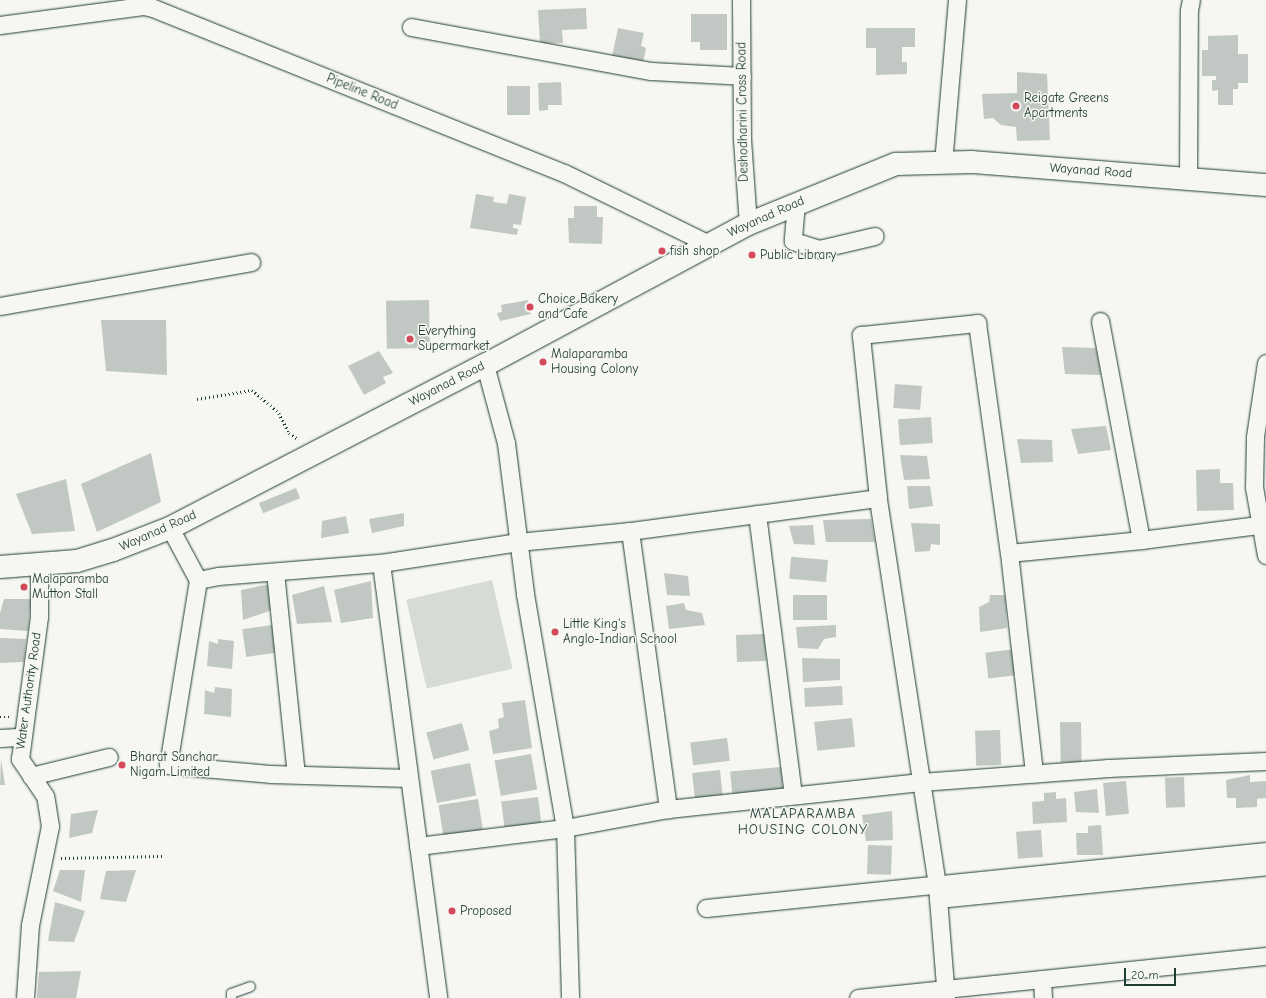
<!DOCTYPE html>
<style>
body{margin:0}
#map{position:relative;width:1266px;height:998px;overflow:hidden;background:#f6f6f2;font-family:"Comic Neue",sans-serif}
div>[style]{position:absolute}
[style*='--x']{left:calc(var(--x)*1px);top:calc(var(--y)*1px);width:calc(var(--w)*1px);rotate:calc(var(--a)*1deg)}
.green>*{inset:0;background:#d6dbd6;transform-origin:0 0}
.building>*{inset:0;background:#c1c8c3;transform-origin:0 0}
.path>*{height:2.5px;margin-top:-1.25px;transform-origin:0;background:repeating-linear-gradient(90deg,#1f3d34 0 1px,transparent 0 4px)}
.roads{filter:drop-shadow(0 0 1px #1f3d34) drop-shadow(0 0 1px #1f3d34)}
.lane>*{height:9px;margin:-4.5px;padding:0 4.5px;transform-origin:4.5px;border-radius:4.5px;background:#f6f6f2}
.street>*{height:17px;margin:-8.5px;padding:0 8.5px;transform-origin:8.5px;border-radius:8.5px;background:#f6f6f2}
.highway>*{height:22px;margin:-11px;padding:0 11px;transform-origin:11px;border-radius:11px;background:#f6f6f2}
.dots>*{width:11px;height:11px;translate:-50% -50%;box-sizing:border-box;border:2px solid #f6f6f2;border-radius:50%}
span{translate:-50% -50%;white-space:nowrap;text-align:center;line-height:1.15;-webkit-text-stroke:3px #f6f6f2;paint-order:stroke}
.street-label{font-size:13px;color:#1f3d34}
.poi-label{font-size:13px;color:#1f3d34}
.left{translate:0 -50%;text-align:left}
.neighbourhood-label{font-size:14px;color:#1f3d34;letter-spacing:1px}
.scale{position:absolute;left:1124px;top:968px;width:52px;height:18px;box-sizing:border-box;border:2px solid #1f3d34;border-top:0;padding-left:5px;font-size:12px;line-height:14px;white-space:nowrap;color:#1f3d34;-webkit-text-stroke:3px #f6f6f2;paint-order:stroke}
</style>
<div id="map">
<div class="green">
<i style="left:492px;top:580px;width:91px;height:88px;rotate:77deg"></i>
</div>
<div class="building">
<i style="clip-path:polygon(586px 8px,587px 29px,562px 30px,563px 43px,540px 44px,538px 10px)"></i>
<i style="clip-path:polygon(691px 14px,727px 14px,727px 50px,700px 50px,700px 42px,691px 42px)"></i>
<i style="clip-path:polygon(618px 28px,644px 33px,641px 46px,646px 48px,643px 63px,612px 57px)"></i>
<i style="clip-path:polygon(866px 28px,915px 28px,915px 47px,902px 47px,902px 62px,907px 62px,907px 74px,876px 75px,876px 48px,866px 48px)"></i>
<i style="clip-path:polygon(1238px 35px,1238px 54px,1248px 54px,1248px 83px,1238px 83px,1238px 89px,1233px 89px,1233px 105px,1218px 105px,1218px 90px,1212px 91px,1212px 80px,1216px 80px,1216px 76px,1202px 76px,1202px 50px,1208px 50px,1208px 36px)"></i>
<i style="clip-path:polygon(1017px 72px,1047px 74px,1050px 140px,1017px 141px,1016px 127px,1001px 125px,993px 118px,984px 119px,982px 94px,1017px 93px)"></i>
<i style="clip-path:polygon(561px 82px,562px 105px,548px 105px,548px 110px,539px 111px,538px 83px)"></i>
<i style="left:507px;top:86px;width:23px;height:29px"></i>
<i style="clip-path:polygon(476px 194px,494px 197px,493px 202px,507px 204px,509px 194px,526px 197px,521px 225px,513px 224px,513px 228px,518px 229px,517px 235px,470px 228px)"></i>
<i style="clip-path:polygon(574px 206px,597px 206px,597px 217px,603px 217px,602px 244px,569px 243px,568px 218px,574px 218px)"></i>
<i style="left:429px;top:300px;width:48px;height:43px;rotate:89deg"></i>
<i style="clip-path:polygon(528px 300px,531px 314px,500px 321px,497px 313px,502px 312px,501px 305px)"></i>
<i style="clip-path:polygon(101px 320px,166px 320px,167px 375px,106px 371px)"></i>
<i style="clip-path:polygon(1062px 347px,1096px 348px,1101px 375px,1065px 374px)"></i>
<i style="clip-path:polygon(379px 351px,393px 373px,383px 377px,386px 383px,364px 395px,348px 366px)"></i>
<i style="left:895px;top:384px;width:27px;height:24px;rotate:4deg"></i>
<i style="left:931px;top:417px;width:26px;height:33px;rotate:86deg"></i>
<i style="clip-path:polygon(1106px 426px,1111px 450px,1078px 454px,1071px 429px)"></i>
<i style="clip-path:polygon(1017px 439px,1052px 440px,1053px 462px,1021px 463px)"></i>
<i style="clip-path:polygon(151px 453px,161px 502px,97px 532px,81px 484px)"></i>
<i style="clip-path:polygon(900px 455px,927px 456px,930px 479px,904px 480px)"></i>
<i style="clip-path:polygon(1220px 469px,1220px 483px,1233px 483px,1234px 510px,1197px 511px,1196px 470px)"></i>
<i style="clip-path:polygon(66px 479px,75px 531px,32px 534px,16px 494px)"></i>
<i style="clip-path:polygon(907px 486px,930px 486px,933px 506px,909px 509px)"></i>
<i style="left:296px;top:488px;width:11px;height:40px;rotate:68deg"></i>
<i style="clip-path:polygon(404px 513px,404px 526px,372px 533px,369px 519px)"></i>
<i style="clip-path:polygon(346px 516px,349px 533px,321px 538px,322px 521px)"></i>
<i style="clip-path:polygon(871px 519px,875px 542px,826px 542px,823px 520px)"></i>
<i style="clip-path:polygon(911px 523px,940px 524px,940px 545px,931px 544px,930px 551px,915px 552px)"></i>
<i style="clip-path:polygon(813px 525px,815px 545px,794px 544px,789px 526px)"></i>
<i style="left:828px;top:560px;width:22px;height:37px;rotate:95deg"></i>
<i style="clip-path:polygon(664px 573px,688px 576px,690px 596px,667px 595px)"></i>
<i style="clip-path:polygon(371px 581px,373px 618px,341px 623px,334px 590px)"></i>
<i style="clip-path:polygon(270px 584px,272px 610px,243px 620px,241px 590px)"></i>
<i style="clip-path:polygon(324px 586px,332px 622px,297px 624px,292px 595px)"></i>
<i style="left:793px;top:595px;width:34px;height:25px"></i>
<i style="clip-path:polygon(990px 595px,1005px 595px,1007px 628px,980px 632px,979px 607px,989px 602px)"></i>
<i style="clip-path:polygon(4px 599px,31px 599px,28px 631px,0 629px,0 613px)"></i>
<i style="clip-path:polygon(684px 603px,686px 610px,702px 613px,705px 625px,669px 629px,666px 606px)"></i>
<i style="left:272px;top:625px;width:28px;height:30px;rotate:82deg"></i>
<i style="clip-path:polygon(836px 625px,836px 637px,824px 639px,818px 649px,798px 648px,796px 627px)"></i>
<i style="left:765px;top:634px;width:27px;height:29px;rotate:88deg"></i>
<i style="clip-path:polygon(0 638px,26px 639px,24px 662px,0 663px)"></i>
<i style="clip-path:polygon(218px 639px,234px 641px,232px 669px,207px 666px,209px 641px,218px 644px)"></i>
<i style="left:1016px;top:649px;width:26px;height:31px;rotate:83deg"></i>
<i style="clip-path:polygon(802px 658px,840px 659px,840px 680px,803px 682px)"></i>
<i style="left:842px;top:686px;width:19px;height:38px;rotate:87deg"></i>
<i style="clip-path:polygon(215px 687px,232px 689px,231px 717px,204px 714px,205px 690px,214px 693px)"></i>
<i style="clip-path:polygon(525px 700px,532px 748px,493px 754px,489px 731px,499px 728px,498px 719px,504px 717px,502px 703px)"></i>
<i style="left:852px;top:718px;width:29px;height:38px;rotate:84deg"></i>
<i style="left:1081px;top:722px;width:40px;height:21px;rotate:89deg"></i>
<i style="left:462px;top:723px;width:28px;height:37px;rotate:75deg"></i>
<i style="left:1000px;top:730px;width:35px;height:25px;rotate:88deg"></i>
<i style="left:727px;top:738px;width:23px;height:37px;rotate:83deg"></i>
<i style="left:531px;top:754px;width:36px;height:37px;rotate:80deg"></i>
<i style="clip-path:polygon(1px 759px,5px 785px,0 785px)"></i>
<i style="left:470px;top:763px;width:33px;height:40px;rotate:79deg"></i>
<i style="left:781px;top:767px;width:24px;height:51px;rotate:85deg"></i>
<i style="left:720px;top:770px;width:28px;height:28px;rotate:84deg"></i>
<i style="clip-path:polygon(1250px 775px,1250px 782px,1266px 781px,1266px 798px,1257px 799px,1257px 807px,1236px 808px,1236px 798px,1227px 798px,1226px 780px)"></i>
<i style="left:1184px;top:777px;width:30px;height:19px;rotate:88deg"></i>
<i style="left:1126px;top:781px;width:33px;height:23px;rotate:85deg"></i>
<i style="clip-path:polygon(1097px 789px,1099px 813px,1076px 812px,1074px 792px)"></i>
<i style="clip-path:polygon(1056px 792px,1056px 799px,1066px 798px,1067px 822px,1033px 824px,1032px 802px,1044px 801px,1044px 793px)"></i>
<i style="left:538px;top:797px;width:26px;height:37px;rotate:83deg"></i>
<i style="left:478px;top:799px;width:33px;height:40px;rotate:81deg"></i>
<i style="clip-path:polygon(98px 810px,92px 833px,69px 838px,71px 814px)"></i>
<i style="clip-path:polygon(892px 811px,893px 840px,866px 841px,862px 815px)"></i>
<i style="clip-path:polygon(1101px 825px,1103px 855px,1077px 855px,1076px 833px,1088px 833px,1088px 826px)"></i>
<i style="left:1041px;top:830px;width:27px;height:25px;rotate:86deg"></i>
<i style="left:868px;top:845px;width:24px;height:29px;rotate:2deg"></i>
<i style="clip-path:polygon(60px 870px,85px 870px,81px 902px,53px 891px)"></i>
<i style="clip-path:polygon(136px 870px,126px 902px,100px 899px,106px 871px)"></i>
<i style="clip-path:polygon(55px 902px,85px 911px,74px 942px,48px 941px)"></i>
<i style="clip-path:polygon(81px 971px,76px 998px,37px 998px,39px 972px)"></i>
</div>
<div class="path">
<i style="--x:197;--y:399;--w:56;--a:-9.3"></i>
<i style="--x:252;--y:390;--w:35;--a:40"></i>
<i style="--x:279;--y:413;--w:22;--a:63"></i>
<i style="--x:289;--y:433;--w:11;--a:34"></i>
<i style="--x:0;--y:717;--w:9;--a:0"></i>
<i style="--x:61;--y:858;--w:101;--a:-1.1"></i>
</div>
<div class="roads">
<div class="lane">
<i style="--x:231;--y:998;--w:5;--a:-90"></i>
<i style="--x:231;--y:993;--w:20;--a:-20"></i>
</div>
<div class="street">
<i style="--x:741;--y:0;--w:139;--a:89.6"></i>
<i style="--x:742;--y:139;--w:85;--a:86"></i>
<i style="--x:0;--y:25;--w:144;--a:-7.6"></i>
<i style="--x:143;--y:6;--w:10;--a:11"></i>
<i style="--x:153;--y:8;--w:443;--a:21.9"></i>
<i style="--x:564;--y:173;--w:161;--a:26.1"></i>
<i style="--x:411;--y:27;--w:244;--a:10.4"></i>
<i style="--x:651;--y:71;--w:91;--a:3.1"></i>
<i style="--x:943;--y:163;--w:164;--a:-85.1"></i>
<i style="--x:1188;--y:179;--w:169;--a:-89.7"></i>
<i style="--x:1189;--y:10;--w:10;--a:-79"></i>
<i style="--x:796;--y:203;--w:38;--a:95"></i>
<i style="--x:793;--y:241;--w:27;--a:17"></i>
<i style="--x:819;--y:249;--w:57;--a:-13.1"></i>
<i style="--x:0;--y:306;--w:255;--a:-9.9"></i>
<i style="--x:1100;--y:321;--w:223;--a:79.4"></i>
<i style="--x:1266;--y:363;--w:75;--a:98.5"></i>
<i style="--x:1255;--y:437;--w:50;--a:91.1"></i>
<i style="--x:1254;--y:487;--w:69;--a:80"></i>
<i style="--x:485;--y:365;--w:81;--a:74.9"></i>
<i style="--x:506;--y:443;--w:152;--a:82.8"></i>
<i style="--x:525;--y:594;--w:237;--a:80.3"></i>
<i style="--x:565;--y:828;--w:170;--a:88.3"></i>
<i style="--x:757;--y:514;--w:283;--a:82.7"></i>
<i style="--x:170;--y:528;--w:59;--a:61.7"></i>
<i style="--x:198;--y:580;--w:20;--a:-11"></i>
<i style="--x:218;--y:576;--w:164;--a:-4.6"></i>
<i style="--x:381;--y:563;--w:139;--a:-8.7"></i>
<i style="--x:518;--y:542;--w:113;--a:-5.6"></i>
<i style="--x:630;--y:531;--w:250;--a:-7.6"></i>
<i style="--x:630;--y:531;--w:281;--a:82.2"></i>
<i style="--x:1009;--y:553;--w:133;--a:-5.6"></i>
<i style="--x:1141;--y:540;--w:126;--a:-7.3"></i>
<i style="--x:381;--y:563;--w:439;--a:82.5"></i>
<i style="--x:275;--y:572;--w:203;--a:84.1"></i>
<i style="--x:198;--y:580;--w:187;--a:99.2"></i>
<i style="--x:168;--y:765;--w:102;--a:5"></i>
<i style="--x:270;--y:774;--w:139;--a:1.6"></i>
<i style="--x:0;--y:738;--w:22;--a:-3"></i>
<i style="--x:31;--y:776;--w:80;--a:-13.7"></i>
<i style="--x:418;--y:846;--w:148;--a:-7"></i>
<i style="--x:565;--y:828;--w:105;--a:-10.5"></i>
<i style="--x:668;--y:809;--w:254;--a:-6.1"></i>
<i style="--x:921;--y:782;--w:188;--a:-4.3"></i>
<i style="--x:1108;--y:768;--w:158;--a:-2.5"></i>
<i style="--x:938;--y:899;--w:330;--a:-5.7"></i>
<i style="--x:706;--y:908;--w:563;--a:-5.81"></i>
<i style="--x:1042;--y:979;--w:19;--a:87"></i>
<i style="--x:25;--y:998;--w:73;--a:-86.1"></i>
<i style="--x:30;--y:925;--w:101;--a:-78.6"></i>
<i style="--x:50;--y:826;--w:30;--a:-99"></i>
<i style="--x:45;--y:796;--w:45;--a:-124"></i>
<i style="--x:20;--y:759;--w:143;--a:-82.4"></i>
<i style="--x:39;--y:617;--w:51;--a:-90"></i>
<i style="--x:858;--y:998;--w:410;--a:-5.9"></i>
<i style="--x:946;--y:998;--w:113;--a:-94.6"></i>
<i style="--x:937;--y:885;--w:391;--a:-98.7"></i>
<i style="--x:878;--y:498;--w:164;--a:-96"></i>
<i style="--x:861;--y:335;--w:117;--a:-5.9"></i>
<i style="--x:977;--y:323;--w:232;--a:82.1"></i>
<i style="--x:1009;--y:553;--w:222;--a:83.5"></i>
</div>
<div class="highway">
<i style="--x:0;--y:567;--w:77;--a:-4.5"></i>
<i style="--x:77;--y:561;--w:38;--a:-17"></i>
<i style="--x:113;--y:550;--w:61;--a:-21.1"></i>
<i style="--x:170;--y:528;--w:355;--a:-27.4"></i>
<i style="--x:485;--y:365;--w:298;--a:-28.2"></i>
<i style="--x:748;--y:224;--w:160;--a:-22.1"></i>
<i style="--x:896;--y:164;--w:76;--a:-1.5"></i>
<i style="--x:972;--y:162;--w:295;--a:4.5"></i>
</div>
</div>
<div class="dots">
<i style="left:1016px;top:106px;background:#d1495b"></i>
<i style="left:662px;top:251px;background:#d1495b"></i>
<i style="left:752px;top:255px;background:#d1495b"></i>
<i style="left:530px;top:307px;background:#d1495b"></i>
<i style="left:410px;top:339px;background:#d1495b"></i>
<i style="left:543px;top:362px;background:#d1495b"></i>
<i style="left:24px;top:587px;background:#d1495b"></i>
<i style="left:555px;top:632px;background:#d1495b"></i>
<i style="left:122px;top:765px;background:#d1495b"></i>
<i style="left:452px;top:911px;background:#d1495b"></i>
</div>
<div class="street-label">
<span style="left:362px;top:92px;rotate:22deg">Pipeline Road</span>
<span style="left:743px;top:112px;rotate:-91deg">Deshodharini Cross Road</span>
<span style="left:1091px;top:171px;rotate:4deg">Wayanad Road</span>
<span style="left:766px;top:217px;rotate:-24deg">Wayanad Road</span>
<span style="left:447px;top:384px;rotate:-27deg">Wayanad Road</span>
<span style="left:158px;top:531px;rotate:-24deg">Wayanad Road</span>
<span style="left:29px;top:691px;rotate:-82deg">Water Authority Road</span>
</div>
<div class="poi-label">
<span class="left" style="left:1024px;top:106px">Reigate Greens<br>Apartments</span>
<span class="left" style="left:670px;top:251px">fish shop</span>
<span class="left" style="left:760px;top:255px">Public Library</span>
<span class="left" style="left:538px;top:307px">Choice Bakery<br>and Cafe</span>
<span class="left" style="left:418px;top:339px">Everything<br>Supermarket</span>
<span class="left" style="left:551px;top:362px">Malaparamba<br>Housing Colony</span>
<span class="left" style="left:32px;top:587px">Malaparamba<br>Mutton Stall</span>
<span class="left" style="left:563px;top:632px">Little King's<br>Anglo-Indian School</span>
<span class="left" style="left:130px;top:765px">Bharat Sanchar<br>Nigam Limited</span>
<span class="left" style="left:460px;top:911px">Proposed</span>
</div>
<div class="neighbourhood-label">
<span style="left:803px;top:822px">MALAPARAMBA<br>HOUSING COLONY</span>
</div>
<div class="scale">20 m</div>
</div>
